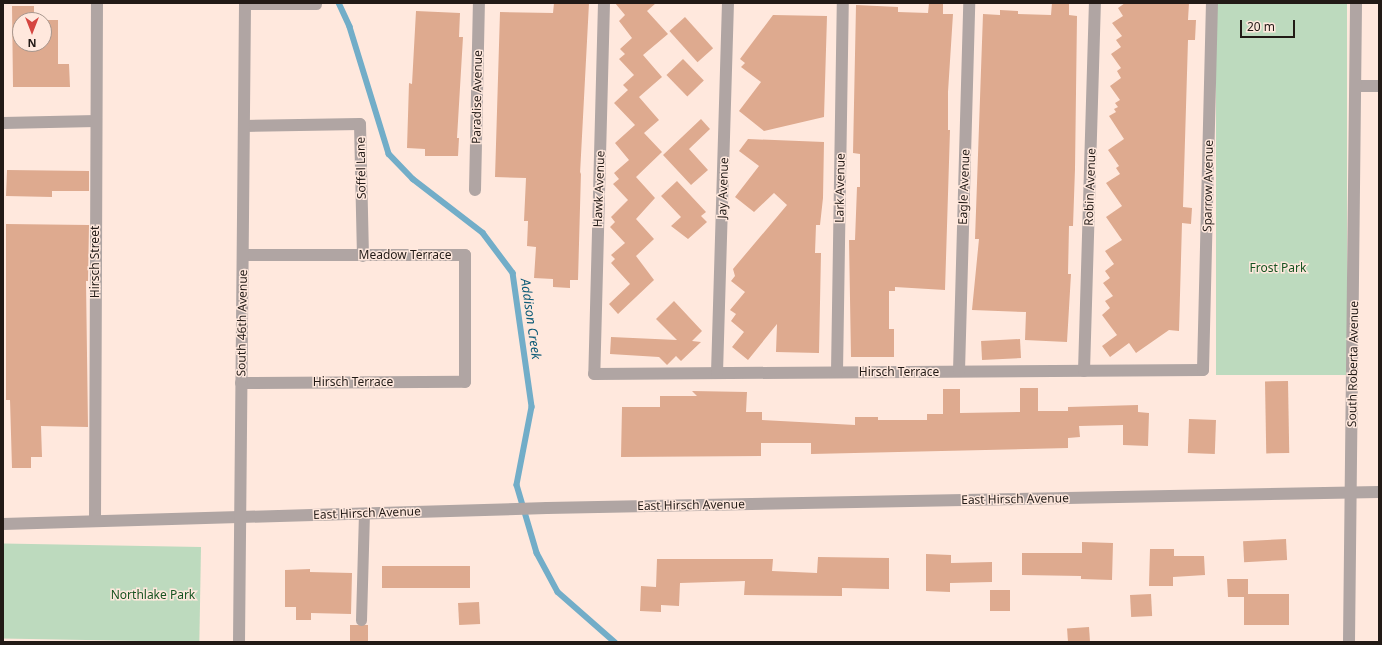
<!DOCTYPE html>
<style>
body{margin:0}
#map{position:relative;width:1382px;height:645px;overflow:hidden;background:#ffe8dd;font-family:"Noto Sans",sans-serif}
div>[style]{position:absolute}
[style*='--x']{left:calc(var(--x)*1px);top:calc(var(--y)*1px);width:calc(var(--w)*1px);rotate:calc(var(--a)*1deg)}
.green>*{inset:0;background:#bddabe;transform-origin:0 0}
.stream>*{height:5.5px;margin:-2.75px;padding:0 2.75px;transform-origin:2.75px;border-radius:2.75px;background:#72adc8}
.building>*{inset:0;background:#deaa8f;transform-origin:0 0}
.service>*{height:11px;margin:-5.5px;padding:0 5.5px;transform-origin:5.5px;border-radius:5.5px;background:#b0a5a3}
.minor>*{height:12px;margin:-6px;padding:0 6px;transform-origin:6px;border-radius:6px;background:#b0a5a3}
span{translate:-50% -50%;white-space:nowrap;text-align:center;line-height:1.15;-webkit-text-stroke:3px #ffe8dd;paint-order:stroke}
.street-label{font-size:12px;color:#221a16}
.park-label{font-size:12px;color:#165320}
.water-label{font-size:13px;color:#0f5c78;font-style:italic}
.frame{position:absolute;inset:0;border:4px solid #221a16;pointer-events:none}
.north{position:absolute;left:12px;top:12px;width:40px;height:40px;box-sizing:border-box;background:#ffe8dd;border:1px solid #a7968d;border-radius:50%;rotate:180deg;font-size:11px;font-weight:700;line-height:16px;text-align:center;color:#221a16}
.north::after{content:'';display:block;margin:auto;width:14px;height:18px;background:#d54640;clip-path:polygon(50% 0,100% 100%,50% 72%,0 100%)}
.scale{position:absolute;left:1240px;top:20px;width:55px;height:18px;box-sizing:border-box;border:2px solid #221a16;border-top:0;padding-left:5px;font-size:12px;line-height:14px;white-space:nowrap;color:#221a16;-webkit-text-stroke:3px #ffe8dd;paint-order:stroke}
</style>
<div id="map">
<div class="green">
<i style="left:1216px;top:3px;width:131px;height:372px"></i>
<i style="left:201px;top:547px;width:95px;height:198px;rotate:91deg"></i>
</div>
<div class="stream">
<i style="--x:339;--y:3;--w:26;--a:65"></i>
<i style="--x:350;--y:27;--w:133;--a:72.9"></i>
<i style="--x:389;--y:154;--w:35;--a:46"></i>
<i style="--x:413;--y:179;--w:88;--a:37.6"></i>
<i style="--x:483;--y:233;--w:50;--a:53.1"></i>
<i style="--x:513;--y:273;--w:135;--a:81.9"></i>
<i style="--x:532;--y:407;--w:79;--a:100.9"></i>
<i style="--x:517;--y:485;--w:71;--a:73.6"></i>
<i style="--x:537;--y:553;--w:44;--a:61.7"></i>
<i style="--x:558;--y:592;--w:76;--a:41.3"></i>
</div>
<div class="building">
<i style="clip-path:polygon(554px 3px,589px 3px,580px 174px,581px 172px,578px 280px,570px 280px,570px 288px,553px 287px,553px 279px,534px 278px,536px 247px,527px 246px,528px 221px,524px 221px,526px 178px,495px 177px,500px 12px,553px 13px)"></i>
<i style="clip-path:polygon(615px 3px,656px 3px,647px 11px,668px 34px,643px 55px,662px 77px,639px 97px,659px 120px,644px 133px,662px 152px,636px 177px,655px 198px,636px 219px,654px 239px,636px 256px,654px 280px,618px 314px,609px 304px,630px 284px,611px 263px,615px 259px,611px 255px,625px 243px,610px 227px,615px 222px,611px 217px,628px 200px,613px 184px,619px 179px,614px 173px,629px 160px,615px 143px,635px 125px,614px 103px,628px 90px,623px 85px,634px 75px,619px 59px,625px 54px,620px 49px,632px 38px,619px 21px,625px 15px)"></i>
<i style="clip-path:polygon(929px 3px,943px 3px,943px 14px,953px 14px,948px 92px,948px 130px,950px 130px,945px 290px,895px 287px,895px 291px,889px 291px,889px 329px,894px 329px,894px 357px,851px 357px,849px 240px,855px 240px,857px 187px,860px 187px,860px 154px,853px 153px,856px 5px,898px 7px,898px 12px,928px 13px)"></i>
<i style="clip-path:polygon(1052px 3px,1069px 3px,1069px 15px,1077px 16px,1075px 169px,1073px 226px,1069px 226px,1068px 274px,1071px 274px,1067px 342px,1025px 340px,1026px 312px,972px 310px,979px 239px,975px 239px,983px 14px,1000px 15px,1000px 10px,1018px 11px,1018px 14px,1051px 15px)"></i>
<i style="clip-path:polygon(1125px 3px,1189px 3px,1188px 20px,1196px 20px,1195px 40px,1188px 40px,1183px 207px,1192px 208px,1191px 224px,1182px 223px,1179px 331px,1169px 330px,1136px 353px,1129px 343px,1110px 357px,1102px 346px,1117px 335px,1102px 315px,1110px 308px,1105px 301px,1113px 296px,1103px 283px,1110px 278px,1105px 271px,1114px 264px,1105px 251px,1122px 240px,1106px 217px,1122px 206px,1106px 183px,1120px 174px,1116px 168px,1119px 166px,1108px 150px,1124px 139px,1109px 116px,1116px 112px,1114px 109px,1118px 107px,1115px 103px,1120px 100px,1110px 86px,1121px 78px,1117px 71px,1121px 68px,1111px 54px,1121px 47px,1116px 40px,1122px 36px,1112px 23px,1123px 16px,1118px 8px)"></i>
<i style="clip-path:polygon(12px 6px,34px 6px,34px 20px,20px 20px,20px 44px,44px 44px,44px 20px,58px 20px,58px 64px,69px 64px,70px 87px,13px 87px)"></i>
<i style="clip-path:polygon(416px 11px,460px 13px,459px 37px,463px 37px,457px 138px,459px 138px,458px 156px,425px 156px,425px 149px,407px 148px,409px 83px,412px 84px)"></i>
<i style="clip-path:polygon(773px 15px,827px 16px,824px 117px,764px 131px,739px 111px,761px 82px,741px 67px,745px 63px,740px 59px)"></i>
<i style="left:685px;top:17px;width:42px;height:21px;rotate:48deg"></i>
<i style="left:683px;top:59px;width:30px;height:23px;rotate:46deg"></i>
<i style="clip-path:polygon(701px 119px,710px 129px,689px 149px,708px 170px,691px 185px,663px 155px)"></i>
<i style="clip-path:polygon(748px 139px,824px 142px,823px 198px,820px 225px,816px 225px,815px 253px,821px 253px,819px 353px,776px 352px,777px 324px,748px 360px,732px 347px,744px 332px,731px 321px,736px 314px,730px 310px,745px 292px,731px 281px,735px 276px,733px 269px,787px 205px,774px 193px,754px 212px,735px 197px,759px 166px,739px 151px)"></i>
<i style="clip-path:polygon(7px 170px,89px 171px,89px 191px,52px 191px,52px 197px,6px 196px)"></i>
<i style="clip-path:polygon(677px 181px,706px 212px,701px 216px,707px 222px,688px 239px,671px 226px,681px 217px,661px 196px)"></i>
<i style="clip-path:polygon(6px 224px,89px 225px,88px 281px,86px 281px,88px 427px,41px 426px,42px 457px,31px 457px,31px 468px,12px 468px,10px 400px,6px 400px)"></i>
<i style="clip-path:polygon(674px 301px,702px 331px,692px 341px,701px 342px,681px 361px,676px 356px,667px 365px,659px 357px,610px 354px,611px 337px,677px 340px,656px 319px)"></i>
<i style="left:1020px;top:339px;width:19px;height:39px;rotate:87deg"></i>
<i style="left:1288px;top:381px;width:72px;height:23px;rotate:89deg"></i>
<i style="clip-path:polygon(1020px 388px,1038px 388px,1038px 411px,1068px 411px,1068px 407px,1138px 405px,1138px 412px,1149px 413px,1148px 446px,1123px 445px,1123px 425px,1079px 426px,1080px 437px,1068px 438px,1068px 448px,811px 454px,811px 443px,761px 443px,761px 456px,621px 457px,622px 407px,660px 407px,660px 396px,697px 396px,692px 391px,747px 392px,746px 412px,762px 412px,762px 420px,855px 425px,855px 417px,878px 417px,878px 420px,927px 420px,927px 414px,943px 414px,943px 389px,960px 389px,960px 413px,1020px 412px)"></i>
<i style="left:1189px;top:419px;width:27px;height:34px;rotate:2deg"></i>
<i style="left:1286px;top:539px;width:21px;height:43px;rotate:87deg"></i>
<i style="clip-path:polygon(1082px 542px,1113px 543px,1112px 580px,1081px 579px,1081px 576px,1022px 575px,1022px 553px,1082px 553px)"></i>
<i style="clip-path:polygon(1150px 549px,1174px 549px,1174px 556px,1204px 556px,1205px 575px,1173px 577px,1173px 586px,1149px 586px)"></i>
<i style="clip-path:polygon(926px 554px,951px 555px,951px 563px,992px 562px,992px 582px,950px 583px,950px 592px,926px 591px)"></i>
<i style="clip-path:polygon(818px 557px,889px 558px,889px 589px,842px 588px,842px 596px,744px 595px,745px 581px,680px 583px,679px 606px,661px 605px,661px 612px,640px 611px,641px 586px,656px 587px,657px 559px,773px 559px,772px 571px,817px 573px)"></i>
<i style="left:470px;top:566px;width:22px;height:88px;rotate:90deg"></i>
<i style="clip-path:polygon(310px 569px,310px 572px,352px 573px,351px 614px,311px 613px,311px 620px,296px 620px,296px 607px,285px 607px,285px 570px)"></i>
<i style="clip-path:polygon(1227px 579px,1248px 579px,1248px 594px,1289px 594px,1289px 625px,1244px 625px,1244px 597px,1228px 597px)"></i>
<i style="left:990px;top:590px;width:20px;height:21px"></i>
<i style="left:1151px;top:594px;width:22px;height:21px;rotate:87deg"></i>
<i style="left:479px;top:602px;width:22px;height:21px;rotate:87deg"></i>
<i style="left:350px;top:625px;width:18px;height:17px"></i>
<i style="left:1089px;top:627px;width:15px;height:22px;rotate:86deg"></i>
</div>
<div class="service">
<i style="--x:245;--y:4;--w:71;--a:0"></i>
<i style="--x:361;--y:620;--w:107;--a:-88.4"></i>
</div>
<div class="minor">
<i style="--x:604;--y:3;--w:371;--a:91.5"></i>
<i style="--x:594;--y:374;--w:609;--a:-0.38"></i>
<i style="--x:1203;--y:370;--w:367;--a:-88.6"></i>
<i style="--x:1357;--y:86;--w:22;--a:0"></i>
<i style="--x:3;--y:123;--w:93;--a:-1.2"></i>
<i style="--x:244;--y:126;--w:116;--a:-1"></i>
<i style="--x:360;--y:124;--w:132;--a:88.7"></i>
<i style="--x:475;--y:190;--w:187;--a:-88.8"></i>
<i style="--x:959;--y:371;--w:368;--a:-88.4"></i>
<i style="--x:1084;--y:371;--w:368;--a:-88.3"></i>
<i style="--x:837;--y:372;--w:369;--a:-89.1"></i>
<i style="--x:717;--y:373;--w:370;--a:-88.3"></i>
<i style="--x:241;--y:383;--w:224;--a:-0.3"></i>
<i style="--x:465;--y:382;--w:127;--a:-90"></i>
<i style="--x:465;--y:255;--w:222;--a:180"></i>
<i style="--x:95;--y:521;--w:518;--a:-89.78"></i>
<i style="--x:3;--y:524;--w:544;--a:-1.68"></i>
<i style="--x:547;--y:508;--w:832;--a:-1.1"></i>
<i style="--x:239;--y:642;--w:639;--a:-89.46"></i>
<i style="--x:1349;--y:642;--w:639;--a:-89.37"></i>
</div>
<div class="street-label">
<span style="left:477px;top:97px;rotate:-89deg">Paradise Avenue</span>
<span style="left:361px;top:168px;rotate:-91deg">Soffel Lane</span>
<span style="left:1208px;top:186px;rotate:-89deg">Sparrow Avenue</span>
<span style="left:964px;top:187px;rotate:-88deg">Eagle Avenue</span>
<span style="left:1090px;top:187px;rotate:-88deg">Robin Avenue</span>
<span style="left:723px;top:188px;rotate:-88deg">Jay Avenue</span>
<span style="left:840px;top:188px;rotate:-89deg">Lark Avenue</span>
<span style="left:599px;top:189px;rotate:-88deg">Hawk Avenue</span>
<span style="left:405px;top:255px">Meadow Terrace</span>
<span style="left:95px;top:262px;rotate:-90deg">Hirsch Street</span>
<span style="left:242px;top:323px;rotate:-89deg">South 46th Avenue</span>
<span style="left:1353px;top:364px;rotate:-89deg">South Roberta Avenue</span>
<span style="left:899px;top:372px">Hirsch Terrace</span>
<span style="left:353px;top:382px">Hirsch Terrace</span>
<span style="left:1015px;top:499px;rotate:-1deg">East Hirsch Avenue</span>
<span style="left:691px;top:505px;rotate:-1deg">East Hirsch Avenue</span>
<span style="left:367px;top:513px;rotate:-2deg">East Hirsch Avenue</span>
</div>
<div class="park-label">
<span style="left:1278px;top:268px">Frost Park</span>
<span style="left:153px;top:595px">Northlake Park</span>
</div>
<div class="water-label">
<span style="left:531px;top:319px;rotate:82deg">Addison Creek</span>
</div>
<div class="frame"></div>
<div class="north">N</div>
<div class="scale">20 m</div>
</div>
